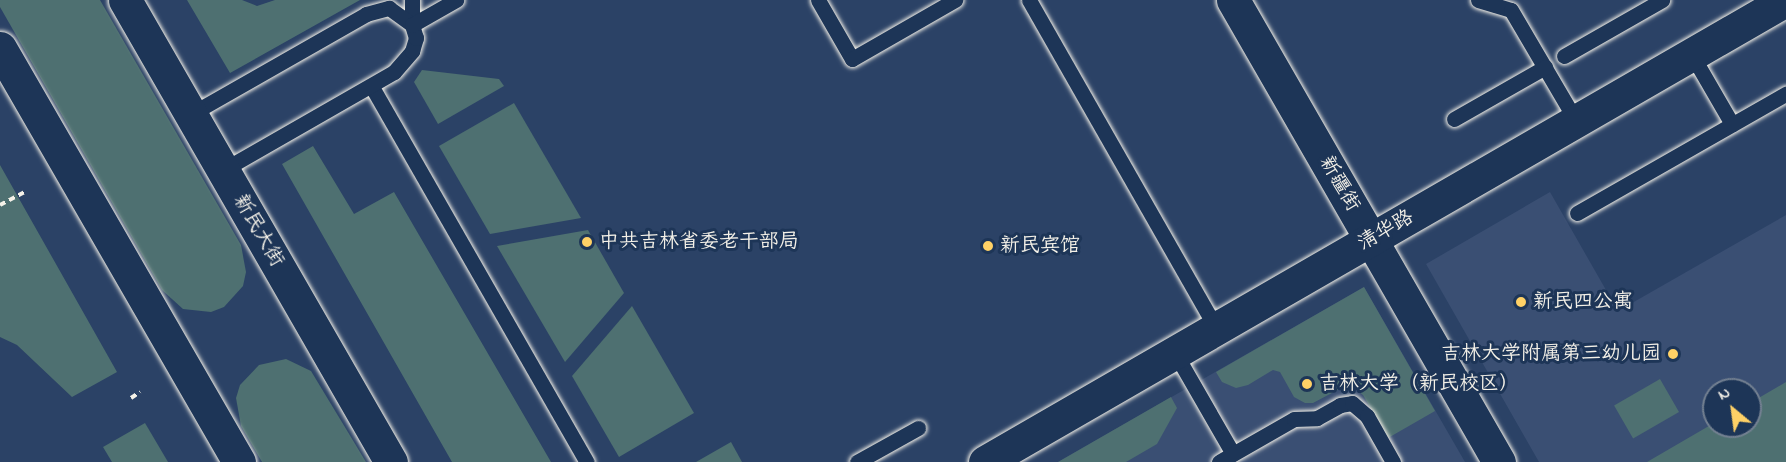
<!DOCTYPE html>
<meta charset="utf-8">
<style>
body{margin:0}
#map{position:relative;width:1786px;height:462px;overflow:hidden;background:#2b4266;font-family:"Indie Flower","LXGW WenKai TC",sans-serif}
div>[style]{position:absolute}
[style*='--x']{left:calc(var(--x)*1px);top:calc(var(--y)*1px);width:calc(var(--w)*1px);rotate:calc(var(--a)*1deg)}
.built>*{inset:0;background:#3a4f73}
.green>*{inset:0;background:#4e7071;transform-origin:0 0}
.path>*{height:4px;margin-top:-2px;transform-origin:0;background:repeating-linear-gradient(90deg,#f4f1e8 0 6px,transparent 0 10.5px)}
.roads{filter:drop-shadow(0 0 2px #f4f1e8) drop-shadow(0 0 2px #f4f1e8)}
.service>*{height:15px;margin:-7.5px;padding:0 7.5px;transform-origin:7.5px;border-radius:7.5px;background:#1d3557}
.tertiary>*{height:33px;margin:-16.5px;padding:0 16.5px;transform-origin:16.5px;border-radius:16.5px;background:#1d3557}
.primary>*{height:33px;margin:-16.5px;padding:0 16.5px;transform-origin:16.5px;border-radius:16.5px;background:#1d3557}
.dots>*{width:16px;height:16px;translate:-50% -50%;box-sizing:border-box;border:3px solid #1d3557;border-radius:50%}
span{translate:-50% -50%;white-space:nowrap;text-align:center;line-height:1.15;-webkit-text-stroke:6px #1d3557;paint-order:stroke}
.street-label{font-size:20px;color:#f4f1e8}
.poi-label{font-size:20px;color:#f4f1e8}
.left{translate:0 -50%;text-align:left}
.right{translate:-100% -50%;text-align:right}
.north{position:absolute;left:1702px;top:378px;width:60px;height:60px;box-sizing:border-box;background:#1d3557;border:2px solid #738091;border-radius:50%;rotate:331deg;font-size:16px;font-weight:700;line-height:24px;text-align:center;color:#f4f1e8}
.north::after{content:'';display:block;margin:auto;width:21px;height:27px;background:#ffd166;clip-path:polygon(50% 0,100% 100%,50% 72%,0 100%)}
</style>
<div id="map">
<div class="built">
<i style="clip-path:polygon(evenodd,1550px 192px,1618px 311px,1786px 215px,1786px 462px,1539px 462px,1426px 264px,1550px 192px,1714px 390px,1750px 390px,1750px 426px,1714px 426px,1714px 390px)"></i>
<i style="clip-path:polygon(1364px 287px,1465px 462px,1058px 462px)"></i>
</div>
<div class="green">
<i style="clip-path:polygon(0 0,100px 0,241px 245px,246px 272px,243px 286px,224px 307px,211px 312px,183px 309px,162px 290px,0 7px)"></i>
<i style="clip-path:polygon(187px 0,242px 0,257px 6px,275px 0,360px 0,230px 73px)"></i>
<i style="clip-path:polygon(422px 70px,499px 79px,504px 86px,438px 124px,414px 82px)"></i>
<i style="clip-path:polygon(514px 103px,581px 218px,490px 234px,439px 146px)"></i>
<i style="clip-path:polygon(313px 146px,354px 214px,394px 192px,551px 462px,452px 462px,282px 164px)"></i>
<i style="clip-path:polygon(0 165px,117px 372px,72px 397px,17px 345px,0 337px)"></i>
<i style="clip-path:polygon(588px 230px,624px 293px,565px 362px,497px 246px)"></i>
<i style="clip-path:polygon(1364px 287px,1435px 411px,1388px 438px,1363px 395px,1349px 384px,1313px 403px,1305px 403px,1294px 397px,1280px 372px,1273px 370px,1248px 385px,1236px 388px,1222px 382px,1216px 372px)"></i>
<i style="clip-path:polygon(632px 306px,694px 413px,619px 457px,572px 376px)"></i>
<i style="clip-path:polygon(286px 359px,311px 371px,366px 462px,262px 462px,241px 426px,236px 398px,240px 385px,259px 365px)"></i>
<i style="left:1660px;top:379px;width:38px;height:53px;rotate:60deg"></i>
<i style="clip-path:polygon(1786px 382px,1786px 462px,1647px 462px,1714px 423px,1750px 426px,1750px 403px)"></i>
<i style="clip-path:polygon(1171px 397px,1177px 408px,1157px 444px,1126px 462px,1058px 462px)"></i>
<i style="clip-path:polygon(145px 423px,168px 462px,112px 462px,103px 447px)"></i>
<i style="clip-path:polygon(731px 442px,742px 462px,696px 462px)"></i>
</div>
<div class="path">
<i style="--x:0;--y:205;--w:30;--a:-28"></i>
<i style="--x:131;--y:398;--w:11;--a:-34"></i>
</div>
<div class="roads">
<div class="service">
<i style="--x:818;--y:0;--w:68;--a:60"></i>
<i style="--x:852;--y:59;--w:119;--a:-29.8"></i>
<i style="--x:1029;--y:0;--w:379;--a:60.3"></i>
<i style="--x:1478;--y:0;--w:34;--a:17"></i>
<i style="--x:1511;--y:10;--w:129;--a:59.6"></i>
<i style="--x:412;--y:25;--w:25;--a:-90"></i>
<i style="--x:1692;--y:55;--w:80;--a:59.9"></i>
<i style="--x:1564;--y:56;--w:113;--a:-29.7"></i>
<i style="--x:372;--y:87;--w:432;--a:60.2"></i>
<i style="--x:191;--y:114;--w:202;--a:-29.7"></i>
<i style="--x:366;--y:14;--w:24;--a:-15"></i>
<i style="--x:389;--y:8;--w:29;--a:36"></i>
<i style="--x:1454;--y:119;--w:105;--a:-29.7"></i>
<i style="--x:223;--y:170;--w:197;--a:-29.8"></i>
<i style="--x:394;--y:72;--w:28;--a:-49"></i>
<i style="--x:412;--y:51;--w:14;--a:-73"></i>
<i style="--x:416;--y:38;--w:14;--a:-107"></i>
<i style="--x:412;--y:25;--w:51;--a:-29.6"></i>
<i style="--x:1577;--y:213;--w:241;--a:-29.7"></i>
<i style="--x:1175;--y:353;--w:116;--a:60.1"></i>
<i style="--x:857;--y:462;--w:70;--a:-29.1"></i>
<i style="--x:1219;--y:462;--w:86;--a:-29.8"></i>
<i style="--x:1294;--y:419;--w:23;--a:-2"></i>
<i style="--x:1317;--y:418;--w:26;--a:-29"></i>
<i style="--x:1340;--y:405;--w:12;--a:-9"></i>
<i style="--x:1352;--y:403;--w:20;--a:41"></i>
<i style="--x:1367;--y:416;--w:53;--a:60.5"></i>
</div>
<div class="tertiary">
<i style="--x:1233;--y:0;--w:533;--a:60.07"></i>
<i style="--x:985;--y:462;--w:925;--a:-29.98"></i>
</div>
<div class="primary">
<i style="--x:125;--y:0;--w:533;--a:60.07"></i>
<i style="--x:0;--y:48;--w:478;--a:60"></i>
</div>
</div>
<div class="dots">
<i style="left:587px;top:242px;background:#ffd166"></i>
<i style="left:988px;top:246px;background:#ffd166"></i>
<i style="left:1521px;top:302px;background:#ffd166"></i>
<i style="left:1673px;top:354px;background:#ffd166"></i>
<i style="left:1307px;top:384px;background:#ffd166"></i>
</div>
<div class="street-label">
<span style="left:1339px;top:184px;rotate:60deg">新疆街</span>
<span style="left:258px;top:231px;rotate:60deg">新民大街</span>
<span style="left:1386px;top:231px;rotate:-30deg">清华路</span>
</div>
<div class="poi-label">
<span class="left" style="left:599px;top:242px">中共吉林省委老干部局</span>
<span class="left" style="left:1000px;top:246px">新民宾馆</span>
<span class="left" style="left:1533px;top:302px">新民四公寓</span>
<span class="right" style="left:1661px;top:354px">吉林大学附属第三幼儿园</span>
<span class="left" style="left:1319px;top:384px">吉林大学（新民校区）</span>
</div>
<div class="north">N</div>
</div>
